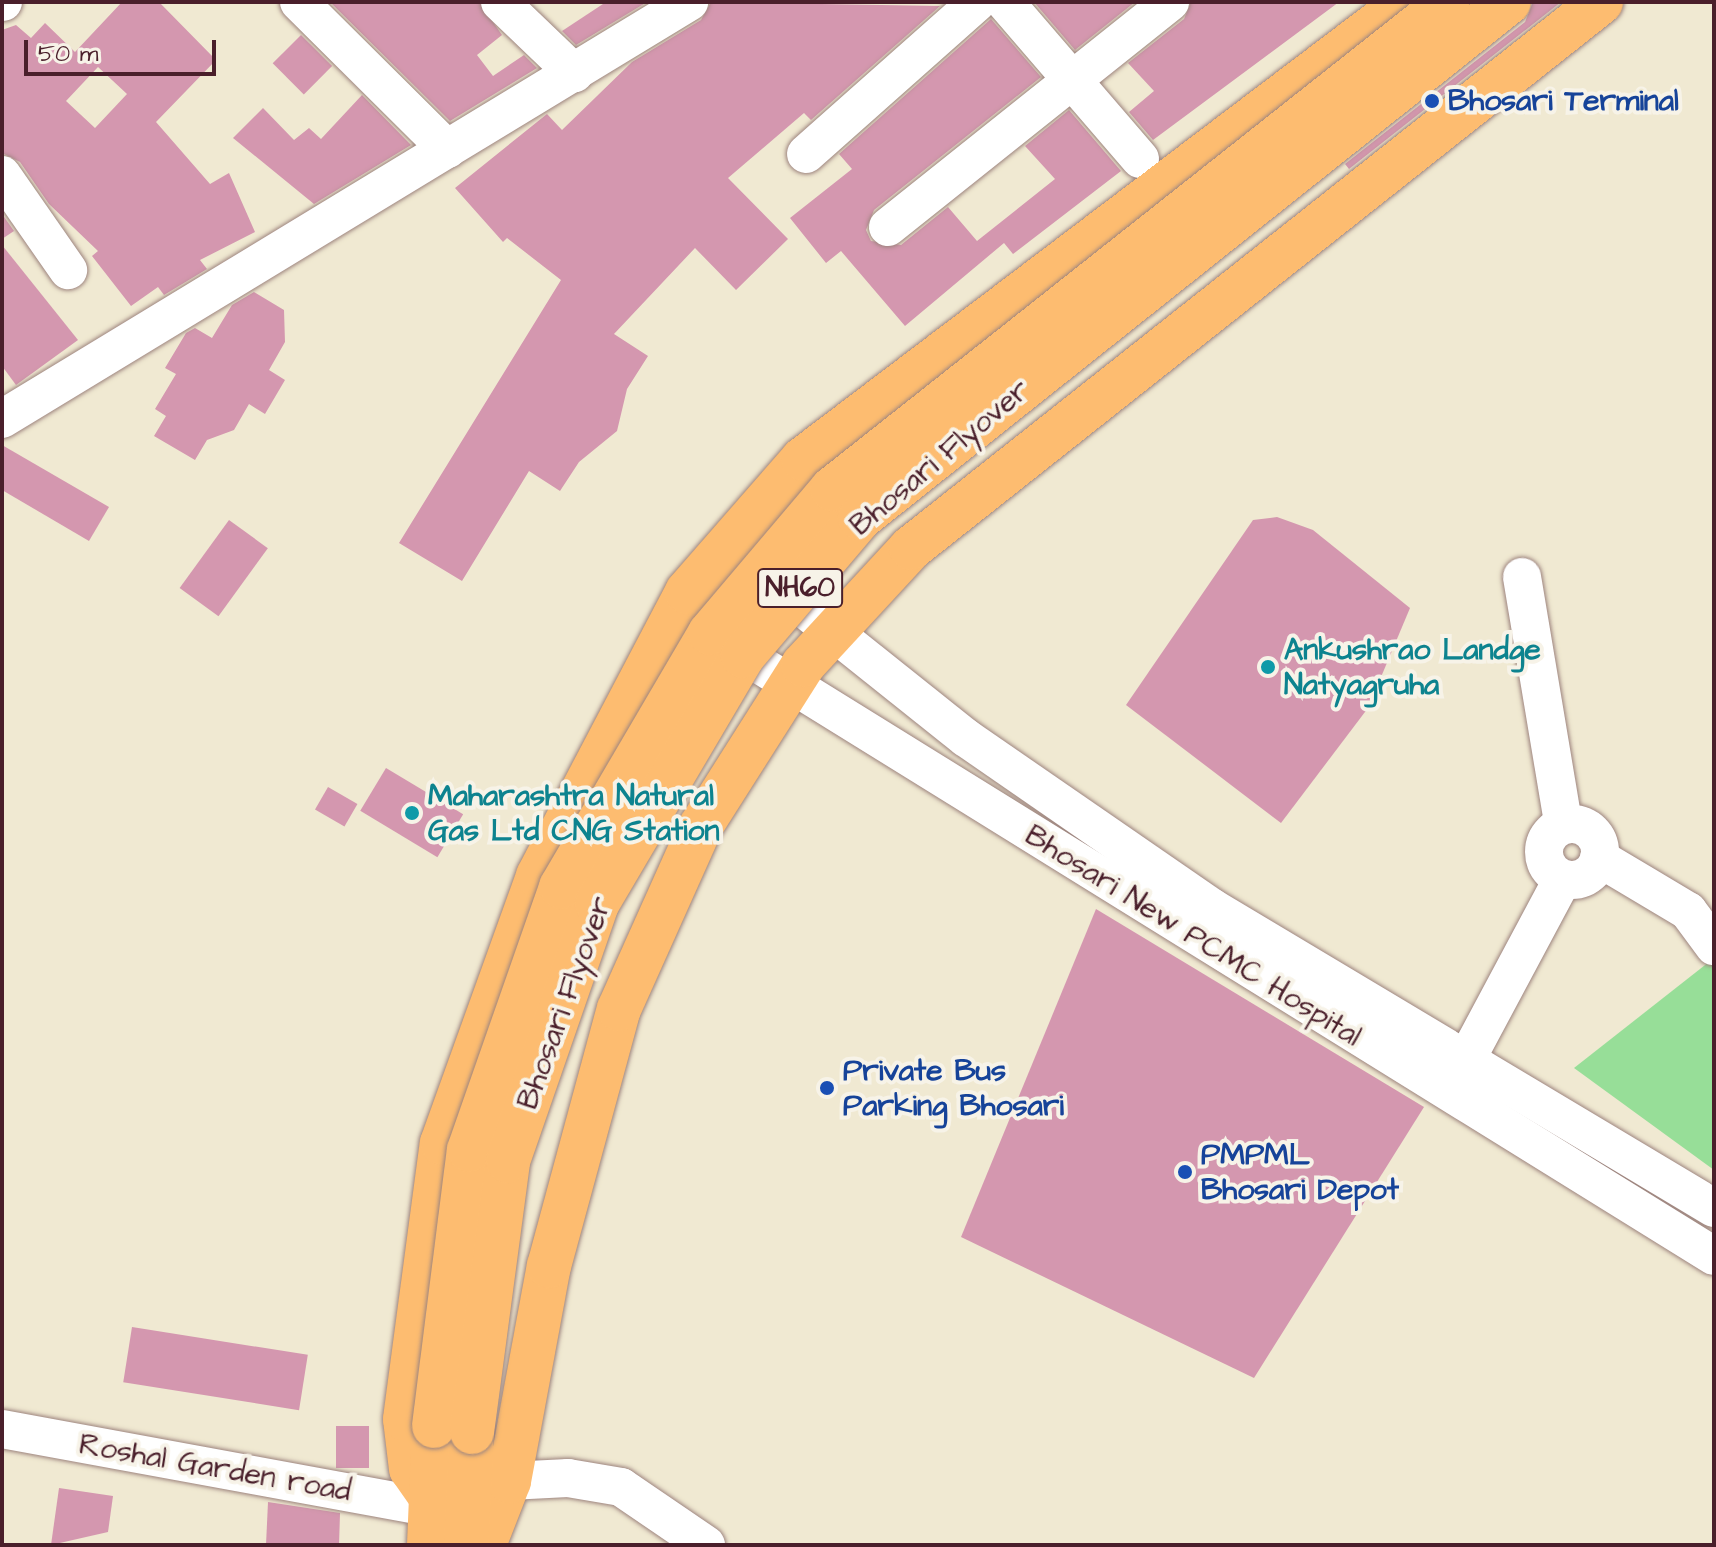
<!DOCTYPE html>
<style>
body{margin:0}
#map{position:relative;width:1716px;height:1547px;overflow:hidden;background:#f0e9d2;font-family:"Architects Daughter",sans-serif}
div>[style]{position:absolute}
[style*='--x']{left:calc(var(--x)*1px);top:calc(var(--y)*1px);width:calc(var(--w)*1px);rotate:calc(var(--a)*1deg)}
.green>*{inset:0;background:#97de98}
.building>*{inset:0;background:#d497af;transform-origin:0 0}
.roads{filter:drop-shadow(0 0 2px #9d847e) drop-shadow(0 0 2px #9d847e)}
.minor>*{height:38px;margin:-19px;padding:0 19px;transform-origin:19px;border-radius:19px;background:#fff}
.minor>.ring{margin:-19px;padding:0;box-sizing:content-box;background:none;border:38px solid #fff;border-radius:50%}
.major>*{height:44px;margin:-22px;padding:0 22px;transform-origin:22px;border-radius:22px;background:#fdbc70}
.highway>*{height:44px;margin:-22px;padding:0 22px;transform-origin:22px;border-radius:22px;background:#fdbc70}
.bridges{filter:drop-shadow(0 0 2px #9d847e) drop-shadow(0 0 2px #9d847e)}
.highway-bridge>*{height:44px;margin:-22px;padding:0 22px;transform-origin:22px;border-radius:22px;background:#fdbc70}
.dots>*{width:22px;height:22px;translate:-50% -50%;box-sizing:border-box;border:4px solid #f7f3e8;border-radius:50%}
span{translate:-50% -50%;white-space:nowrap;text-align:center;line-height:1.15;-webkit-text-stroke:8px #f7f3e8;paint-order:stroke}
.shield-label span{padding:2px 6px;background:#f7f3e8;border:2px solid;border-radius:6px;-webkit-text-stroke-width:0}
.shield-label{font-size:28px;color:#4a1f2b;font-weight:700}
.transit-label{font-size:30px;color:#164399;font-weight:700}
.left{translate:0 -50%;text-align:left}
.street-label{font-size:30px;color:#4a1f2b}
.culture-label{font-size:30px;color:#0d838f;font-weight:700}
.frame{position:absolute;inset:0;border:4px solid #4a1f2b;pointer-events:none}
.scale{position:absolute;left:24px;top:40px;width:192px;height:36px;box-sizing:border-box;border:4px solid #4a1f2b;border-top:0;padding-left:10px;font-size:24px;line-height:28px;white-space:nowrap;color:#4a1f2b;-webkit-text-stroke:6px #f7f3e8;paint-order:stroke}
</style>
<div id="map">
<div class="green">
<i style="clip-path:polygon(1714px 958px,1714px 1170px,1574px 1068px)"></i>
</div>
<div class="building">
<i style="clip-path:polygon(evenodd,122px 2px,159px 2px,216px 60px,156px 122px,210px 184px,229px 173px,255px 232px,200px 260px,207px 269px,164px 295px,158px 287px,131px 306px,92px 256px,98px 251px,49px 204px,20px 162px,2px 153px,2px 30px,16px 25px,31px 38px,45px 23px,75px 52px,122px 2px,98px 67px,127px 94px,95px 128px,66px 101px,98px 67px)"></i>
<i style="clip-path:polygon(330px 2px,479px 2px,502px 35px,477px 55px,493px 76px,524px 55px,537px 68px,450px 121px)"></i>
<i style="clip-path:polygon(606px 2px,647px 2px,576px 45px,562px 31px)"></i>
<i style="clip-path:polygon(711px 2px,940px 6px,811px 120px,804px 113px,728px 178px,788px 239px,736px 290px,695px 248px,614px 334px,648px 356px,627px 389px,617px 431px,579px 462px,560px 491px,529px 471px,462px 581px,399px 543px,561px 280px,507px 238px,503px 242px,455px 188px,547px 114px,562px 130px,632px 62px,701px 20px)"></i>
<i style="clip-path:polygon(1034px 2px,1135px 2px,1075px 50px)"></i>
<i style="clip-path:polygon(1191px 2px,1339px 2px,1153px 140px,1129px 112px,1154px 91px,1128px 63px,1184px 19px)"></i>
<i style="clip-path:polygon(1533px 2px,1561px 2px,1349px 169px,1345px 164px,1525px 22px)"></i>
<i style="clip-path:polygon(991px 19px,1041px 77px,874px 210px,866px 230px,871px 241px,901px 245px,948px 207px,977px 241px,1055px 179px,1025px 146px,1069px 110px,1121px 171px,1013px 254px,1004px 243px,905px 326px,841px 251px,826px 263px,790px 218px,852px 169px,839px 154px)"></i>
<i style="left:301px;top:35px;width:44px;height:40px;rotate:45deg"></i>
<i style="clip-path:polygon(362px 95px,411px 145px,314px 204px,233px 138px,263px 108px,294px 140px,309px 128px,321px 139px)"></i>
<i style="clip-path:polygon(2px 214px,14px 231px,2px 239px)"></i>
<i style="clip-path:polygon(2px 245px,78px 340px,16px 385px,2px 366px)"></i>
<i style="clip-path:polygon(254px 292px,284px 310px,285px 342px,269px 370px,285px 380px,265px 414px,249px 404px,234px 430px,207px 440px,195px 460px,154px 436px,166px 416px,155px 409px,176px 374px,165px 368px,186px 333px,195px 328px,212px 338px,232px 305px)"></i>
<i style="clip-path:polygon(2px 445px,109px 507px,89px 541px,2px 490px)"></i>
<i style="clip-path:polygon(1277px 517px,1313px 530px,1410px 608px,1368px 708px,1281px 823px,1126px 705px,1253px 520px)"></i>
<i style="left:229px;top:520px;width:48px;height:84px;rotate:36deg"></i>
<i style="left:386px;top:768px;width:90px;height:50px;rotate:31deg"></i>
<i style="left:328px;top:787px;width:34px;height:26px;rotate:30deg"></i>
<i style="clip-path:polygon(1096px 909px,1424px 1107px,1254px 1378px,961px 1237px)"></i>
<i style="left:132px;top:1327px;width:178px;height:56px;rotate:9deg"></i>
<i style="left:336px;top:1426px;width:33px;height:42px"></i>
<i style="clip-path:polygon(59px 1488px,113px 1496px,108px 1532px,51px 1545px)"></i>
<i style="clip-path:polygon(268px 1502px,340px 1513px,339px 1545px,266px 1545px)"></i>
</div>
<div class="roads">
<div class="minor">
<i style="--x:2;--y:2;--w:1;--a:0"></i>
<i style="--x:299;--y:2;--w:209;--a:44.8"></i>
<i style="--x:500;--y:2;--w:103;--a:43.8"></i>
<i style="--x:1005;--y:2;--w:207;--a:49.3"></i>
<i style="--x:806;--y:154;--w:229;--a:-41.6"></i>
<i style="--x:2;--y:175;--w:116;--a:55.2"></i>
<i style="--x:888;--y:227;--w:361;--a:-38.6"></i>
<i style="--x:2;--y:419;--w:804;--a:-31.26"></i>
<i style="--x:1522;--y:577;--w:249;--a:80.5"></i>
<i style="--x:768;--y:580;--w:253;--a:38.6"></i>
<i style="--x:966;--y:738;--w:298;--a:34.6"></i>
<i style="--x:1211;--y:907;--w:586;--a:30.9"></i>
<i style="--x:720;--y:640;--w:1169;--a:31.79"></i>
<i class="ring" style="left:1544px;top:824px;width:18px;height:18px"></i>
<i style="--x:1599;--y:858;--w:104;--a:30.8"></i>
<i style="--x:1688;--y:911;--w:44;--a:53.4"></i>
<i style="--x:1466;--y:1060;--w:204;--a:-61.9"></i>
<i style="--x:2;--y:1429;--w:433;--a:10.4"></i>
<i style="--x:509;--y:1481;--w:59;--a:-2.9"></i>
<i style="--x:568;--y:1478;--w:54;--a:9.6"></i>
<i style="--x:621;--y:1487;--w:103;--a:34.3"></i>
</div>
<div class="major">
<i style="--x:428;--y:1493;--w:29;--a:-125"></i>
<i style="--x:411;--y:1469;--w:50;--a:-96.8"></i>
<i style="--x:405;--y:1419;--w:278;--a:-82.4"></i>
<i style="--x:442;--y:1143;--w:284;--a:-70.2"></i>
<i style="--x:538;--y:876;--w:321;--a:-62.3"></i>
<i style="--x:687;--y:592;--w:176;--a:-48.9"></i>
<i style="--x:803;--y:459;--w:757;--a:-37.16"></i>
<i style="--x:484;--y:1545;--w:69;--a:-68.7"></i>
<i style="--x:509;--y:1481;--w:219;--a:-79.5"></i>
<i style="--x:549;--y:1266;--w:266;--a:-74.8"></i>
<i style="--x:619;--y:1009;--w:201;--a:-65.9"></i>
<i style="--x:701;--y:826;--w:191;--a:-57.6"></i>
<i style="--x:803;--y:665;--w:159;--a:-47.3"></i>
<i style="--x:911;--y:548;--w:880;--a:-38.35"></i>
</div>
<div class="highway">
<i style="--x:429;--y:1545;--w:119;--a:-87.6"></i>
<i style="--x:466;--y:1545;--w:113;--a:-87"></i>
</div>
</div>
<div class="bridges">
<div class="highway-bridge">
<i style="--x:434;--y:1426;--w:278;--a:-82.8"></i>
<i style="--x:469;--y:1150;--w:279;--a:-70.7"></i>
<i style="--x:561;--y:887;--w:294;--a:-59.6"></i>
<i style="--x:710;--y:633;--w:189;--a:-49.7"></i>
<i style="--x:832;--y:489;--w:785;--a:-38.33"></i>
<i style="--x:472;--y:1432;--w:273;--a:-82.4"></i>
<i style="--x:508;--y:1161;--w:272;--a:-70.9"></i>
<i style="--x:597;--y:904;--w:288;--a:-59.5"></i>
<i style="--x:743;--y:656;--w:181;--a:-49.7"></i>
<i style="--x:860;--y:518;--w:829;--a:-38.49"></i>
</div>
</div>
<div class="dots">
<i style="left:1432px;top:101px;background:#1a4fb4"></i>
<i style="left:1268px;top:667px;background:#0f9aa8"></i>
<i style="left:412px;top:813px;background:#0f9aa8"></i>
<i style="left:827px;top:1088px;background:#1a4fb4"></i>
<i style="left:1185px;top:1172px;background:#1a4fb4"></i>
</div>
<div class="shield-label">
<span style="left:800px;top:588px">NH60</span>
</div>
<div class="transit-label">
<span class="left" style="left:1448px;top:101px">Bhosari Terminal</span>
<span class="left" style="left:843px;top:1088px">Private Bus<br>Parking Bhosari</span>
<span class="left" style="left:1201px;top:1172px">PMPML<br>Bhosari Depot</span>
</div>
<div class="street-label">
<span style="left:940px;top:458px;rotate:-40deg">Bhosari Flyover</span>
<span style="left:1193px;top:936px;rotate:32deg">Bhosari New PCMC Hospital</span>
<span style="left:565px;top:1003px;rotate:-70deg">Bhosari Flyover</span>
<span style="left:215px;top:1468px;rotate:10deg">Roshal Garden road</span>
</div>
<div class="culture-label">
<span class="left" style="left:1284px;top:667px">Ankushrao Landge<br>Natyagruha</span>
<span class="left" style="left:428px;top:813px">Maharashtra Natural<br>Gas Ltd CNG Station</span>
</div>
<div class="frame"></div>
<div class="scale">50 m</div>
</div>
